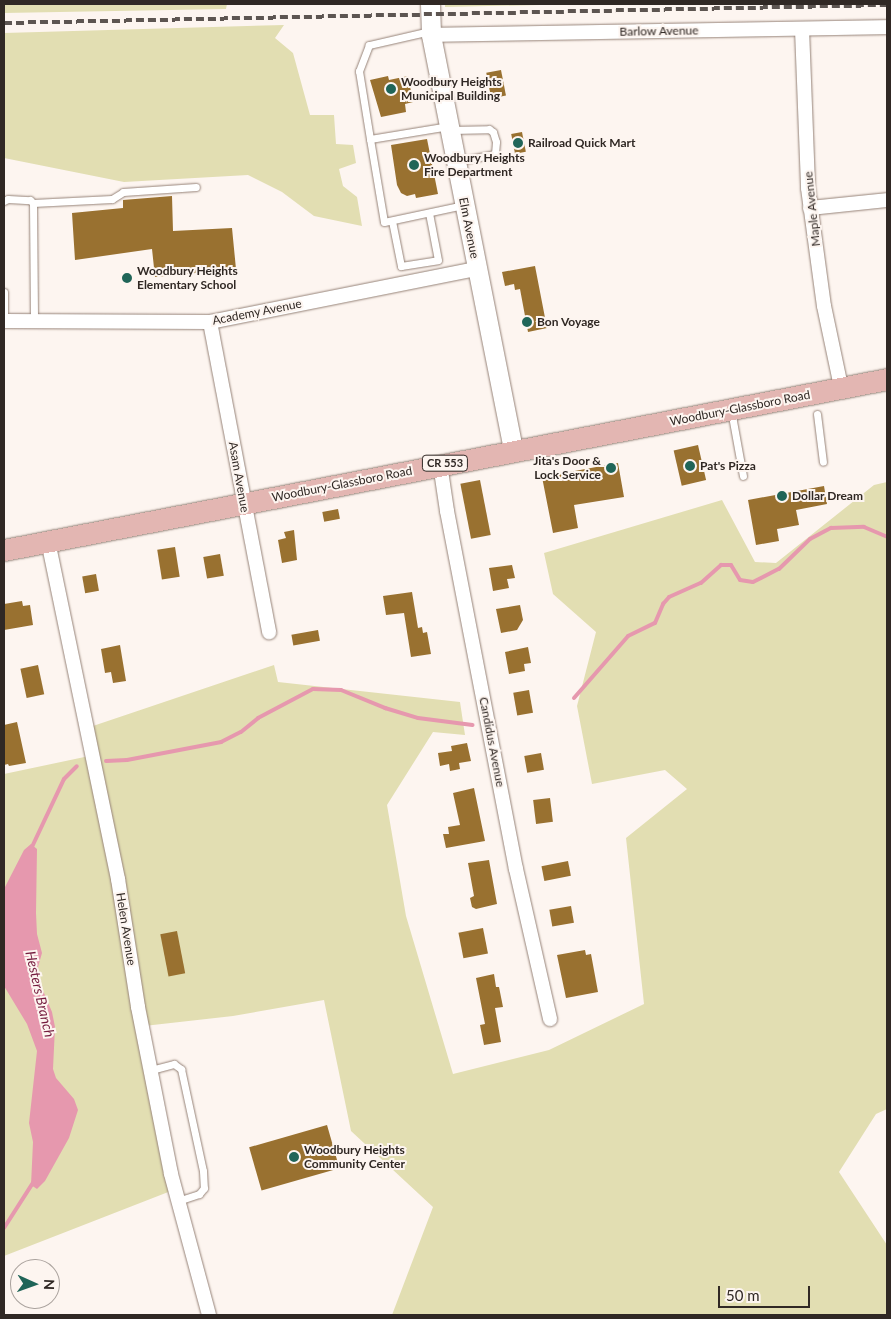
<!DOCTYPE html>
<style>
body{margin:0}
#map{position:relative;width:891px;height:1319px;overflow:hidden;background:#fdf5f0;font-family:Lato,sans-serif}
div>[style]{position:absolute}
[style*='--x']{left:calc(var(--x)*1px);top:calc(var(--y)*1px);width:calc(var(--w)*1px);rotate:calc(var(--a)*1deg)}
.green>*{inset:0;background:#e2deb2}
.water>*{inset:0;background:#e698ae}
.stream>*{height:4px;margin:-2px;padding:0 2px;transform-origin:2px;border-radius:2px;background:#e698ae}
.building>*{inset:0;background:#997130;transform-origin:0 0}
.roads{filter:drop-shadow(0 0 1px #968378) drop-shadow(0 0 1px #968378)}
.lane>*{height:7px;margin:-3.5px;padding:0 3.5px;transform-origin:3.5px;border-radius:3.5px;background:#fff}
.street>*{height:14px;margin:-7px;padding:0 7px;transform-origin:7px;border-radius:7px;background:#fff}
.secondary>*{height:19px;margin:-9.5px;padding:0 9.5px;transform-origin:9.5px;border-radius:9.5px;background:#fff}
.primary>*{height:21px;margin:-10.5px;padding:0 10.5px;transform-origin:10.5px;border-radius:10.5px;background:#e3b6b2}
.rail>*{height:4px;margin-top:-2px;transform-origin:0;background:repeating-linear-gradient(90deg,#5d5551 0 8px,transparent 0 12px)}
.dots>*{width:14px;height:14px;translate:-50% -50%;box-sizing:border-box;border:2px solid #fdf5f0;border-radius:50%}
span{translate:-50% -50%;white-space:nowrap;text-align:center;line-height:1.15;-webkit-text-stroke:4px #fdf5f0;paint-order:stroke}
.shield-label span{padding:1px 4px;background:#fdf5f0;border:1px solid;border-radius:4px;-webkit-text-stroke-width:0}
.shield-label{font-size:11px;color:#302824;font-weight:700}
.street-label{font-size:12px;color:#302824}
.poi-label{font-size:12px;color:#302824;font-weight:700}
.left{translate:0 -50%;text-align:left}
.right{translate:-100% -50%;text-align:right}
.water-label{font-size:14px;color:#741a3d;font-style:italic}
.frame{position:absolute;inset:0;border:5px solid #302824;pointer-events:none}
.north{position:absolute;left:10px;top:1259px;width:50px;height:50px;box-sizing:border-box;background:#fdf5f0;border:1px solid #aba39e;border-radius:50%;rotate:92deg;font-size:14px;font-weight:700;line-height:20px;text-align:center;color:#302824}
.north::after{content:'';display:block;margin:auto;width:18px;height:22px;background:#206558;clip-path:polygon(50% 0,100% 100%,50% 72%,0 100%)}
.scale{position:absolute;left:718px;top:1286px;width:92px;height:22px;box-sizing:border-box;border:2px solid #302824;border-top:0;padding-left:6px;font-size:15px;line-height:18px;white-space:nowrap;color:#302824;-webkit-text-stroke:4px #fdf5f0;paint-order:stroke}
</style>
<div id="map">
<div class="green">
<i style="clip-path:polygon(4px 4px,227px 4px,226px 9px,4px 13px)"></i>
<i style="clip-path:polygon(445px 4px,583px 4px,445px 7px)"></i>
<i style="clip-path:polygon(284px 25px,275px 38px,293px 53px,310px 115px,334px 115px,336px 144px,353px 145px,356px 163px,339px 169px,343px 186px,357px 197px,362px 226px,314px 216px,282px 192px,248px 175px,124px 182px,4px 158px,4px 33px)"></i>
<i style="clip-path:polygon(887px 482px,887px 1109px,876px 1114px,839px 1172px,887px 1245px,887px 1315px,392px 1315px,433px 1207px,351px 1131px,324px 1000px,233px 1016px,144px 1026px,176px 1189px,4px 1256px,4px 774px,94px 755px,90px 727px,274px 665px,278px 682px,460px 702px,465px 735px,433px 732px,387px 805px,406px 916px,453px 1074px,549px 1050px,644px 1004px,626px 838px,687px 789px,665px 770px,592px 784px,577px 706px,596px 632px,553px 594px,544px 553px,722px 500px,755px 562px,776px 563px,874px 485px)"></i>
</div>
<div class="water">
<i style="clip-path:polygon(31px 844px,37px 849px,36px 913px,37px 934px,42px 953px,36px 974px,52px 1012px,55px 1027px,53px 1069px,56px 1078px,74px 1099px,78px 1110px,69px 1138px,45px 1181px,37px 1189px,31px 1185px,33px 1142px,29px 1123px,37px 1051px,27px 1024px,4px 986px,4px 889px,24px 850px)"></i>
</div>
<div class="stream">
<i style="--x:574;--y:698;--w:82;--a:-48.9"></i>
<i style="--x:628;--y:636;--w:30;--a:-26"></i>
<i style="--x:655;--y:623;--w:21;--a:-67"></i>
<i style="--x:663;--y:604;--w:9;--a:-49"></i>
<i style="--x:669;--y:597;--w:35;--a:-24"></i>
<i style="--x:701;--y:583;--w:27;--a:-42"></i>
<i style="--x:721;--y:565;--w:10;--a:0"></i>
<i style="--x:731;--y:565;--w:17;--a:59"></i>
<i style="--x:740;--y:580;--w:13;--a:9"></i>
<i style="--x:753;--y:582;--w:29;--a:-27"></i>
<i style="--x:779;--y:569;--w:43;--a:-44.1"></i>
<i style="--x:810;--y:539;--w:24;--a:-28"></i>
<i style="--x:831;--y:528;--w:33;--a:-2"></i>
<i style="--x:864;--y:527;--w:25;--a:23"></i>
<i style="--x:106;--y:761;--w:21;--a:-3"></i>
<i style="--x:127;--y:760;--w:96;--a:-10.8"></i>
<i style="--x:221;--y:742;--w:22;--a:-27"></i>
<i style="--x:241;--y:732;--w:22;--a:-39"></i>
<i style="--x:258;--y:718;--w:62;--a:-27.8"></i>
<i style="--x:313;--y:689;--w:28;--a:2"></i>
<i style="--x:341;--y:690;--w:48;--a:22.2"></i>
<i style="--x:385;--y:708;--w:34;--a:17"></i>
<i style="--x:418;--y:718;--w:55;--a:7.3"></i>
<i style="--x:31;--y:849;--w:77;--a:-64.8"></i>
<i style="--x:64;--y:779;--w:18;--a:-45"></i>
<i style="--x:4;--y:1228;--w:56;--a:-57.4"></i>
</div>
<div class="building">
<i style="left:501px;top:70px;width:26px;height:15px;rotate:79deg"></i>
<i style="clip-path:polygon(388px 76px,389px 80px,408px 76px,413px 102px,405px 104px,406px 112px,381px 117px,370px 80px)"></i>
<i style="left:522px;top:132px;width:20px;height:11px;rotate:79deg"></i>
<i style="clip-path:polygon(427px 139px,438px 194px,416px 198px,415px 194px,407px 196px,401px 193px,397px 185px,391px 145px)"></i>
<i style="clip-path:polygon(172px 196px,173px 231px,232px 228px,236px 269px,155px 277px,152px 249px,75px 260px,72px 213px,123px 208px,123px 200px)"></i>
<i style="clip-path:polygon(535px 266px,547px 328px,528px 332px,520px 289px,515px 290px,514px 284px,505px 286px,502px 272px)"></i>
<i style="left:698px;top:445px;width:36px;height:25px;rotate:77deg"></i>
<i style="clip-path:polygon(618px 463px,624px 497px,574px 505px,578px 528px,553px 533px,542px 477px)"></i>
<i style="left:480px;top:480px;width:56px;height:20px;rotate:79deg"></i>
<i style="clip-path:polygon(824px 486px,827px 504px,796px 510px,799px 525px,777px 529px,779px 541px,756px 545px,748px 500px)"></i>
<i style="left:338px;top:509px;width:10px;height:16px;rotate:79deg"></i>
<i style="clip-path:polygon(294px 530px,297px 560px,282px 563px,278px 540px,286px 538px,284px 532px)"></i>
<i style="left:175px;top:547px;width:30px;height:18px;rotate:81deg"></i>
<i style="left:220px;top:554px;width:22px;height:17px;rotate:80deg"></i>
<i style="clip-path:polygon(512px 565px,515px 578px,507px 579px,509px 588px,493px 591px,489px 568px)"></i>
<i style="left:96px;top:574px;width:17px;height:14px;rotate:80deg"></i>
<i style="clip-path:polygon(412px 592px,418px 628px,422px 627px,423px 633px,427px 632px,431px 654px,411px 657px,404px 613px,386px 615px,383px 596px)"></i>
<i style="clip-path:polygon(22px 601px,23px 606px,30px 605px,33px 625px,4px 630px,4px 604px)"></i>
<i style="clip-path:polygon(520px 605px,523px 620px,517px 630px,501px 633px,496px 609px)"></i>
<i style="left:318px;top:630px;width:11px;height:27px;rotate:80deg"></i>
<i style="clip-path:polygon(120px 645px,126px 681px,113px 683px,111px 672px,105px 673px,101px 649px)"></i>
<i style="clip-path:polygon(528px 647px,531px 663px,524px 664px,525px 671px,509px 674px,505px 652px)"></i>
<i style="left:38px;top:665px;width:30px;height:18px;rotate:78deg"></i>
<i style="left:529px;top:690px;width:23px;height:16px;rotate:80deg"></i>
<i style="clip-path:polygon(17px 722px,26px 763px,9px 766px,8px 764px,4px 765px,4px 725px)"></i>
<i style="clip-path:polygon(467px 743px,471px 761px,459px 763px,460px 769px,450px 771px,449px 764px,440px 766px,438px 753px,452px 751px,451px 746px)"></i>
<i style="left:541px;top:753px;width:17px;height:17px;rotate:80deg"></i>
<i style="clip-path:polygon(474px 788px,485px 841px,446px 848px,443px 834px,449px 834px,448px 827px,460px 825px,453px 793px)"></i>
<i style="left:550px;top:798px;width:24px;height:17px;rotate:83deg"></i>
<i style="clip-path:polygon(489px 860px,497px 904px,476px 909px,472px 907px,470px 898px,474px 896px,468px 863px)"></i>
<i style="left:568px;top:861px;width:15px;height:27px;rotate:79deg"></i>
<i style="left:571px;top:906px;width:17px;height:22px;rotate:80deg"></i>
<i style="left:483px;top:928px;width:26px;height:25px;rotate:79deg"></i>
<i style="left:177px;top:931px;width:43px;height:17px;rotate:79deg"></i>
<i style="clip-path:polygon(585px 950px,586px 955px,591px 954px,598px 992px,566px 998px,557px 955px)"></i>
<i style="clip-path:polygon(494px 974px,496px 987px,499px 987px,503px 1007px,495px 1008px,501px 1042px,484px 1045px,480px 1025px,485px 1024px,476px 978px)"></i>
<i style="left:327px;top:1125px;width:45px;height:81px;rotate:74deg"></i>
</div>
<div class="roads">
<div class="lane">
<i style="--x:430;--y:31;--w:63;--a:167.1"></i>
<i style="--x:369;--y:45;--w:28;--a:111"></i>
<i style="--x:359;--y:71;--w:69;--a:80.8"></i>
<i style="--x:370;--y:139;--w:80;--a:-9.3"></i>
<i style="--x:450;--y:130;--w:39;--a:-1"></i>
<i style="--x:489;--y:129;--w:5;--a:37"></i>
<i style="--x:493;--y:132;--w:10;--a:73"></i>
<i style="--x:496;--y:142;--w:12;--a:95"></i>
<i style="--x:495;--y:154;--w:38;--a:169"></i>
<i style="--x:370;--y:139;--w:84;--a:80.4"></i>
<i style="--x:384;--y:222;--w:82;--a:-12"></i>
<i style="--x:4;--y:201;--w:4;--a:-27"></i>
<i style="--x:8;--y:199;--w:22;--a:3"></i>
<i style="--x:30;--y:200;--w:4;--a:45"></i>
<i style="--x:33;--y:203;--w:118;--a:89.5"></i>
<i style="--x:33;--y:203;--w:79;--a:-2.9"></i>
<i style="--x:112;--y:199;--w:13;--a:-32"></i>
<i style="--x:123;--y:192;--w:73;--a:-3.9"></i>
<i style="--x:392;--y:221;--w:46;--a:78.7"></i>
<i style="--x:401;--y:266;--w:37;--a:-9"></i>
<i style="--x:438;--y:260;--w:48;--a:-100.8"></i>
<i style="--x:4;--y:292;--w:29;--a:90"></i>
<i style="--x:731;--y:410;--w:67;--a:79.7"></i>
<i style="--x:817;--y:414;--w:48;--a:82.9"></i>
<i style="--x:151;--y:1070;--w:24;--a:-15"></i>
<i style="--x:174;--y:1064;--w:9;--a:36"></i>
<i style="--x:181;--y:1069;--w:104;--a:77.8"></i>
<i style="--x:203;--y:1171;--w:17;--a:87"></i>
<i style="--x:204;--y:1188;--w:8;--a:130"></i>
<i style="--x:199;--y:1194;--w:22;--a:162"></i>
</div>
<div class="street">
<i style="--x:802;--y:29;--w:159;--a:87.8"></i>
<i style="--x:808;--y:188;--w:119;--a:82.3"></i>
<i style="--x:824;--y:306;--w:83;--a:78.1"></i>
<i style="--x:431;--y:35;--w:456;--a:-1"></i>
<i style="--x:810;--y:208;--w:77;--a:-5.9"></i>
<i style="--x:4;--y:321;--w:206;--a:0.3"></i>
<i style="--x:210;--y:322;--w:271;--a:-11.3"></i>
<i style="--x:210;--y:322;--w:316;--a:79.2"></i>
<i style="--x:440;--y:464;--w:48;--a:81.5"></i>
<i style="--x:447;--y:511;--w:365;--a:79.1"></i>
<i style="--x:516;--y:869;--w:154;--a:77.2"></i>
<i style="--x:48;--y:541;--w:345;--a:78.3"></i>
<i style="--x:118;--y:879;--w:130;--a:81.1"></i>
<i style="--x:138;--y:1007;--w:170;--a:78.8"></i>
<i style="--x:171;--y:1174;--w:146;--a:74.9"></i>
</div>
<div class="secondary">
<i style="--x:430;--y:4;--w:31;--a:88"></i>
<i style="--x:431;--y:35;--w:424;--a:78.8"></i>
</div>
<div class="primary">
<i style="--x:4;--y:550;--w:899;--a:-10.96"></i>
</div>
</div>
<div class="rail">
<i style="--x:4;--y:23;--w:883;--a:-1.17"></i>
</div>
<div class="dots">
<i style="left:391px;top:89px;background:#206558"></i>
<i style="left:518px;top:143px;background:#206558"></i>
<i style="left:414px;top:165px;background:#206558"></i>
<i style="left:127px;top:278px;background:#206558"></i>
<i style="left:527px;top:322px;background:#206558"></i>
<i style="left:690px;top:466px;background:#206558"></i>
<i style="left:611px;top:468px;background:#206558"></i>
<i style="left:782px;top:496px;background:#206558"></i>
<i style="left:294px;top:1157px;background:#206558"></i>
</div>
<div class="shield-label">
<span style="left:445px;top:463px">CR 553</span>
</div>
<div class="street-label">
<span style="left:659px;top:31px;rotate:-1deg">Barlow Avenue</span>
<span style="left:812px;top:209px;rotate:-96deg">Maple Avenue</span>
<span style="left:469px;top:228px;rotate:79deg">Elm Avenue</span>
<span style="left:257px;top:312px;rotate:-11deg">Academy Avenue</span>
<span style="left:740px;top:408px;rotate:-11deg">Woodbury-Glassboro Road</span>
<span style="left:239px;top:477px;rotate:80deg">Asam Avenue</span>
<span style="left:342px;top:484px;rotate:-11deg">Woodbury-Glassboro Road</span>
<span style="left:492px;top:742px;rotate:79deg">Candidus Avenue</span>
<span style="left:126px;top:929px;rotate:81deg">Helen Avenue</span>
</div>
<div class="poi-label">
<span class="left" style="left:401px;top:89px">Woodbury Heights<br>Municipal Building</span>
<span class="left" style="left:528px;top:143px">Railroad Quick Mart</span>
<span class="left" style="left:424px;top:165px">Woodbury Heights<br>Fire Department</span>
<span class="left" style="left:137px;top:278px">Woodbury Heights<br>Elementary School</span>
<span class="left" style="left:537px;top:322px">Bon Voyage</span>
<span class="right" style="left:601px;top:468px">Jita's Door &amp;<br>Lock Service</span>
<span class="left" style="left:700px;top:466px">Pat's Pizza</span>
<span class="left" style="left:792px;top:496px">Dollar Dream</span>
<span class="left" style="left:304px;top:1157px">Woodbury Heights<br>Community Center</span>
</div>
<div class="water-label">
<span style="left:40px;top:994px;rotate:77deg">Hesters Branch</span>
</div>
<div class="frame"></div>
<div class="north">N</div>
<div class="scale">50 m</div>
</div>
